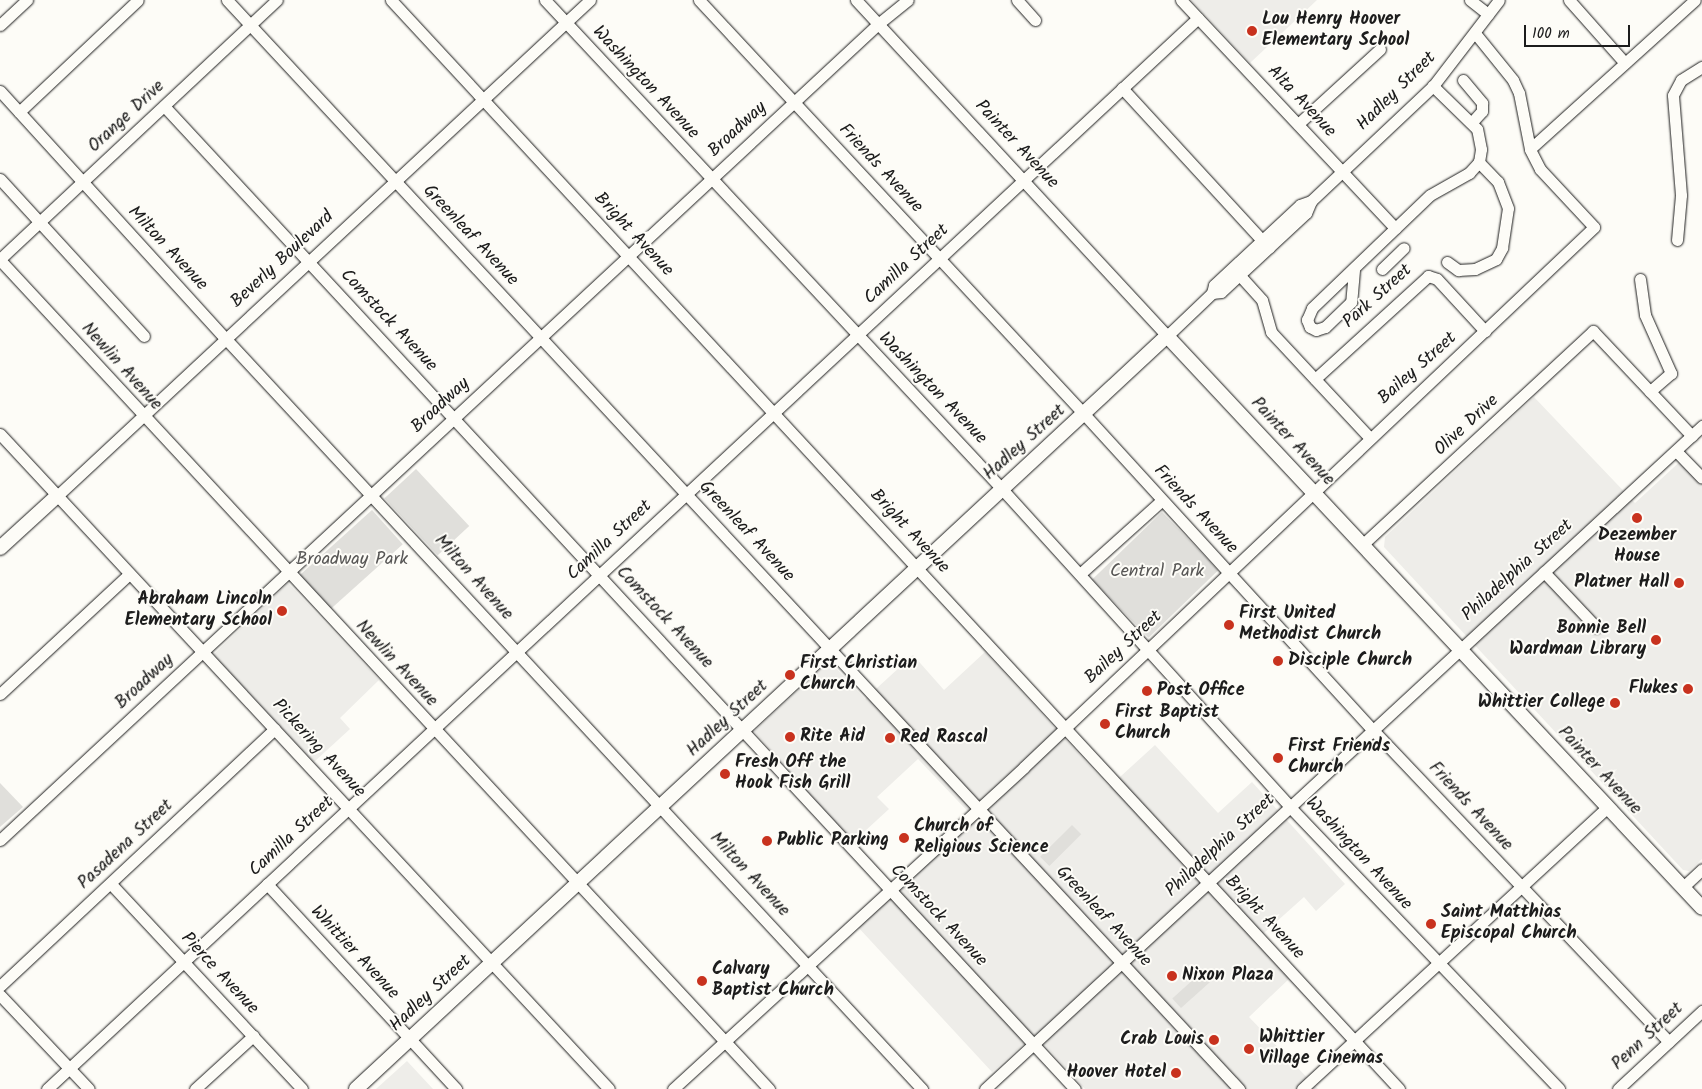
<!DOCTYPE html>
<style>
body{margin:0}
#map{position:relative;width:1702px;height:1089px;overflow:hidden;background:#fdfcf7;font-family:Kalam,sans-serif}
div>[style]{position:absolute}
[style*='--x']{left:calc(var(--x)*1px);top:calc(var(--y)*1px);width:calc(var(--w)*1px);rotate:calc(var(--a)*1deg)}
.built>*{inset:0;background:#eeede9}
.green>*{inset:0;background:#e0dfdb;transform-origin:0 0}
.roads{filter:drop-shadow(0 0 1px #1c1c1c) drop-shadow(0 0 1px #1c1c1c)}
.minor>*{height:11px;margin:-5.5px;padding:0 5.5px;transform-origin:5.5px;border-radius:5.5px;background:#fdfcf7}
.major>*{height:14px;margin:-7px;padding:0 7px;transform-origin:7px;border-radius:7px;background:#fdfcf7}
.dots>*{width:14px;height:14px;translate:-50% -50%;box-sizing:border-box;border:2px solid #fdfcf7;border-radius:50%}
span{translate:-50% -50%;white-space:nowrap;text-align:center;line-height:1.15;-webkit-text-stroke:4px #fdfcf7;paint-order:stroke}
.poi-label{font-size:18px;color:#1c1c1c;font-weight:700}
.left{translate:0 -50%;text-align:left}
.right{translate:-100% -50%;text-align:right}
.street-label{font-size:18px;color:#1c1c1c}
.park-label{font-size:18px;color:#575655}
.scale{position:absolute;left:1524px;top:25px;width:106px;height:22px;box-sizing:border-box;border:2px solid #1c1c1c;border-top:0;padding-left:6px;font-size:15px;line-height:18px;white-space:nowrap;color:#1c1c1c;-webkit-text-stroke:4px #fdfcf7;paint-order:stroke}
</style>
<div id="map">
<div class="built">
<i style="clip-path:polygon(1191px 0,1317px 0,1250px 63px)"></i>
<i style="clip-path:polygon(1534px 397px,1635px 503px,1686px 456px,1702px 473px,1702px 859px,1689px 871px,1683px 870px,1384px 547px,1385px 537px)"></i>
<i style="clip-path:polygon(288px 583px,379px 680px,340px 718px,350px 729px,314px 762px,213px 655px)"></i>
<i style="clip-path:polygon(985px 652px,1109px 787px,1155px 745px,1218px 813px,1252px 782px,1345px 884px,1316px 911px,1304px 897px,1256px 940px,1290px 978px,1249px 1017px,1318px 1089px,1085px 1089px,1035px 1034px,992px 1072px,857px 926px,975px 819px,918px 759px,877px 797px,889px 809px,852px 843px,754px 731px,829px 661px,865px 699px,913px 655px,944px 690px)"></i>
<i style="clip-path:polygon(407px 1061px,433px 1089px,376px 1089px)"></i>
</div>
<div class="green">
<i style="left:416px;top:469px;width:78px;height:43px;rotate:47deg"></i>
<i style="left:372px;top:510px;width:46px;height:97px;rotate:48deg"></i>
<i style="left:1162px;top:512px;width:81px;height:97px;rotate:46deg"></i>
<i style="clip-path:polygon(0 783px,23px 807px,0 827px)"></i>
<i style="left:1072px;top:825px;width:13px;height:45px;rotate:45deg"></i>
<i style="left:1205px;top:969px;width:13px;height:44px;rotate:48deg"></i>
</div>
<div class="roads">
<div class="minor">
<i style="--x:227;--y:0;--w:1487;--a:47.1"></i>
<i style="--x:391;--y:0;--w:1484;--a:47.21"></i>
<i style="--x:545;--y:0;--w:669;--a:46.94"></i>
<i style="--x:1002;--y:489;--w:428;--a:47.8"></i>
<i style="--x:1289;--y:806;--w:391;--a:46.3"></i>
<i style="--x:699;--y:0;--w:565;--a:47.08"></i>
<i style="--x:1084;--y:414;--w:427;--a:47.6"></i>
<i style="--x:1372;--y:729;--w:431;--a:46.5"></i>
<i style="--x:856;--y:0;--w:458;--a:47.2"></i>
<i style="--x:1167;--y:336;--w:62;--a:-43.7"></i>
<i style="--x:1212;--y:293;--w:8;--a:-76"></i>
<i style="--x:1214;--y:285;--w:117;--a:-42.9"></i>
<i style="--x:1300;--y:205;--w:12;--a:-20"></i>
<i style="--x:1311;--y:201;--w:168;--a:-43.3"></i>
<i style="--x:1433;--y:86;--w:108;--a:-52.5"></i>
<i style="--x:1017;--y:0;--w:27;--a:48"></i>
<i style="--x:1181;--y:0;--w:313;--a:46.8"></i>
<i style="--x:1470;--y:0;--w:23;--a:38"></i>
<i style="--x:1569;--y:0;--w:84;--a:48.4"></i>
<i style="--x:0;--y:25;--w:37;--a:-43"></i>
<i style="--x:1463;--y:80;--w:30;--a:50"></i>
<i style="--x:1482;--y:103;--w:8;--a:90"></i>
<i style="--x:1482;--y:111;--w:15;--a:132"></i>
<i style="--x:1122;--y:88;--w:217;--a:47.4"></i>
<i style="--x:0;--y:91;--w:334;--a:47.7"></i>
<i style="--x:225;--y:338;--w:1025;--a:47.14"></i>
<i style="--x:164;--y:106;--w:1340;--a:47.18"></i>
<i style="--x:19;--y:112;--w:163;--a:-43.3"></i>
<i style="--x:1298;--y:124;--w:111;--a:-42.4"></i>
<i style="--x:1530;--y:149;--w:222;--a:-42.1"></i>
<i style="--x:0;--y:179;--w:213;--a:47.5"></i>
<i style="--x:1677;--y:240;--w:45;--a:-84.9"></i>
<i style="--x:1681;--y:195;--w:100;--a:-94.6"></i>
<i style="--x:1673;--y:95;--w:17;--a:-62"></i>
<i style="--x:1681;--y:80;--w:25;--a:-32"></i>
<i style="--x:0;--y:259;--w:379;--a:-43.1"></i>
<i style="--x:0;--y:260;--w:1131;--a:47.15"></i>
<i style="--x:1447;--y:262;--w:14;--a:36"></i>
<i style="--x:1458;--y:270;--w:17;--a:-3"></i>
<i style="--x:1475;--y:269;--w:23;--a:-25"></i>
<i style="--x:1496;--y:259;--w:13;--a:-61"></i>
<i style="--x:1502;--y:248;--w:40;--a:-81.5"></i>
<i style="--x:1508;--y:208;--w:28;--a:-111"></i>
<i style="--x:1498;--y:182;--w:28;--a:-134"></i>
<i style="--x:1233;--y:268;--w:43;--a:47.8"></i>
<i style="--x:1262;--y:300;--w:33;--a:74"></i>
<i style="--x:1271;--y:332;--w:144;--a:47"></i>
<i style="--x:1382;--y:269;--w:30;--a:-44"></i>
<i style="--x:1354;--y:270;--w:32;--a:95"></i>
<i style="--x:1351;--y:302;--w:36;--a:136"></i>
<i style="--x:1325;--y:327;--w:9;--a:162"></i>
<i style="--x:1316;--y:330;--w:7;--a:-153"></i>
<i style="--x:1310;--y:327;--w:8;--a:-113"></i>
<i style="--x:1307;--y:320;--w:13;--a:-67"></i>
<i style="--x:1312;--y:308;--w:163;--a:-43.8"></i>
<i style="--x:1430;--y:195;--w:45;--a:-29.4"></i>
<i style="--x:1469;--y:173;--w:15;--a:-48"></i>
<i style="--x:1479;--y:162;--w:13;--a:-81"></i>
<i style="--x:1481;--y:149;--w:20;--a:-101"></i>
<i style="--x:1477;--y:129;--w:62;--a:-135.7"></i>
<i style="--x:1640;--y:279;--w:36;--a:82"></i>
<i style="--x:1645;--y:315;--w:64;--a:65.9"></i>
<i style="--x:1671;--y:373;--w:28;--a:139"></i>
<i style="--x:1212;--y:293;--w:9;--a:-6"></i>
<i style="--x:1221;--y:292;--w:116;--a:-42.9"></i>
<i style="--x:1306;--y:213;--w:13;--a:-67"></i>
<i style="--x:1315;--y:379;--w:153;--a:-42.3"></i>
<i style="--x:1428;--y:276;--w:9;--a:18"></i>
<i style="--x:1437;--y:279;--w:71;--a:47.3"></i>
<i style="--x:0;--y:434;--w:894;--a:47.08"></i>
<i style="--x:1676;--y:451;--w:37;--a:46"></i>
<i style="--x:57;--y:496;--w:728;--a:-42.94"></i>
<i style="--x:1362;--y:545;--w:315;--a:-42.8"></i>
<i style="--x:1593;--y:331;--w:144;--a:46.7"></i>
<i style="--x:1544;--y:572;--w:76;--a:46.6"></i>
<i style="--x:1080;--y:574;--w:109;--a:-42"></i>
<i style="--x:0;--y:694;--w:176;--a:-42.9"></i>
<i style="--x:0;--y:840;--w:1199;--a:-42.9"></i>
<i style="--x:878;--y:24;--w:38;--a:-39"></i>
<i style="--x:111;--y:884;--w:280;--a:47"></i>
<i style="--x:267;--y:884;--w:279;--a:47.3"></i>
<i style="--x:1683;--y:887;--w:26;--a:-43"></i>
<i style="--x:0;--y:986;--w:376;--a:-43.1"></i>
<i style="--x:0;--y:995;--w:129;--a:46.6"></i>
<i style="--x:47;--y:1089;--w:1572;--a:-42.94"></i>
<i style="--x:195;--y:1089;--w:79;--a:-42.4"></i>
<i style="--x:673;--y:1089;--w:476;--a:-42.5"></i>
<i style="--x:1024;--y:767;--w:785;--a:-43.45"></i>
<i style="--x:1594;--y:227;--w:79;--a:-133"></i>
<i style="--x:1540;--y:169;--w:22;--a:-117"></i>
<i style="--x:1530;--y:149;--w:57;--a:-101.1"></i>
<i style="--x:1519;--y:93;--w:14;--a:-115"></i>
<i style="--x:1513;--y:80;--w:60;--a:-129"></i>
<i style="--x:985;--y:1089;--w:977;--a:-42.76"></i>
<i style="--x:1302;--y:1089;--w:416;--a:-42.7"></i>
<i style="--x:1618;--y:1089;--w:115;--a:-42.9"></i>
</div>
<div class="major">
<i style="--x:0;--y:548;--w:77;--a:-42.4"></i>
<i style="--x:356;--y:1089;--w:1107;--a:-42.88"></i>
<i style="--x:1167;--y:336;--w:783;--a:46.91"></i>
</div>
</div>
<div class="dots">
<i style="left:1252px;top:31px;background:#c8321e"></i>
<i style="left:1637px;top:518px;background:#c8321e"></i>
<i style="left:1679px;top:583px;background:#c8321e"></i>
<i style="left:282px;top:611px;background:#c8321e"></i>
<i style="left:1229px;top:625px;background:#c8321e"></i>
<i style="left:1656px;top:640px;background:#c8321e"></i>
<i style="left:1278px;top:661px;background:#c8321e"></i>
<i style="left:790px;top:675px;background:#c8321e"></i>
<i style="left:1688px;top:689px;background:#c8321e"></i>
<i style="left:1147px;top:691px;background:#c8321e"></i>
<i style="left:1615px;top:703px;background:#c8321e"></i>
<i style="left:1105px;top:724px;background:#c8321e"></i>
<i style="left:790px;top:737px;background:#c8321e"></i>
<i style="left:890px;top:738px;background:#c8321e"></i>
<i style="left:1278px;top:758px;background:#c8321e"></i>
<i style="left:725px;top:774px;background:#c8321e"></i>
<i style="left:904px;top:838px;background:#c8321e"></i>
<i style="left:767px;top:841px;background:#c8321e"></i>
<i style="left:1431px;top:924px;background:#c8321e"></i>
<i style="left:1172px;top:976px;background:#c8321e"></i>
<i style="left:702px;top:981px;background:#c8321e"></i>
<i style="left:1214px;top:1040px;background:#c8321e"></i>
<i style="left:1249px;top:1049px;background:#c8321e"></i>
<i style="left:1176px;top:1073px;background:#c8321e"></i>
</div>
<div class="poi-label">
<span class="left" style="left:1262px;top:31px">Lou Henry Hoover<br>Elementary School</span>
<span style="left:1637px;top:547px">Dezember<br>House</span>
<span class="right" style="left:1669px;top:583px">Platner Hall</span>
<span class="right" style="left:272px;top:611px">Abraham Lincoln<br>Elementary School</span>
<span class="left" style="left:1239px;top:625px">First United<br>Methodist Church</span>
<span class="right" style="left:1646px;top:640px">Bonnie Bell<br>Wardman Library</span>
<span class="left" style="left:1288px;top:661px">Disciple Church</span>
<span class="left" style="left:800px;top:675px">First Christian<br>Church</span>
<span class="right" style="left:1678px;top:689px">Flukes</span>
<span class="left" style="left:1157px;top:691px">Post Office</span>
<span class="right" style="left:1605px;top:703px">Whittier College</span>
<span class="left" style="left:1115px;top:724px">First Baptist<br>Church</span>
<span class="left" style="left:800px;top:737px">Rite Aid</span>
<span class="left" style="left:900px;top:738px">Red Rascal</span>
<span class="left" style="left:1288px;top:758px">First Friends<br>Church</span>
<span class="left" style="left:735px;top:774px">Fresh Off the<br>Hook Fish Grill</span>
<span class="left" style="left:914px;top:838px">Church of<br>Religious Science</span>
<span class="left" style="left:777px;top:841px">Public Parking</span>
<span class="left" style="left:1441px;top:924px">Saint Matthias<br>Episcopal Church</span>
<span class="left" style="left:712px;top:981px">Calvary<br>Baptist Church</span>
<span class="left" style="left:1182px;top:976px">Nixon Plaza</span>
<span class="left" style="left:1259px;top:1049px">Whittier<br>Village Cinemas</span>
<span class="right" style="left:1204px;top:1040px">Crab Louis</span>
<span class="right" style="left:1166px;top:1073px">Hoover Hotel</span>
</div>
<div class="street-label">
<span style="left:645px;top:83px;rotate:47deg">Washington Avenue</span>
<span style="left:1397px;top:92px;rotate:-45deg">Hadley Street</span>
<span style="left:1301px;top:102px;rotate:47deg">Alta Avenue</span>
<span style="left:127px;top:117px;rotate:-43deg">Orange Drive</span>
<span style="left:738px;top:130px;rotate:-43deg">Broadway</span>
<span style="left:1016px;top:145px;rotate:47deg">Painter Avenue</span>
<span style="left:880px;top:169px;rotate:47deg">Friends Avenue</span>
<span style="left:633px;top:235px;rotate:47deg">Bright Avenue</span>
<span style="left:470px;top:236px;rotate:47deg">Greenleaf Avenue</span>
<span style="left:167px;top:249px;rotate:47deg">Milton Avenue</span>
<span style="left:283px;top:260px;rotate:-43deg">Beverly Boulevard</span>
<span style="left:907px;top:265px;rotate:-43deg">Camilla Street</span>
<span style="left:1378px;top:297px;rotate:-42deg">Park Street</span>
<span style="left:388px;top:321px;rotate:47deg">Comstock Avenue</span>
<span style="left:121px;top:367px;rotate:48deg">Newlin Avenue</span>
<span style="left:1418px;top:369px;rotate:-42deg">Bailey Street</span>
<span style="left:932px;top:389px;rotate:46deg">Washington Avenue</span>
<span style="left:441px;top:406px;rotate:-43deg">Broadway</span>
<span style="left:1467px;top:426px;rotate:-43deg">Olive Drive</span>
<span style="left:1292px;top:442px;rotate:47deg">Painter Avenue</span>
<span style="left:1025px;top:443px;rotate:-42deg">Hadley Street</span>
<span style="left:1195px;top:510px;rotate:47deg">Friends Avenue</span>
<span style="left:746px;top:532px;rotate:47deg">Greenleaf Avenue</span>
<span style="left:909px;top:532px;rotate:47deg">Bright Avenue</span>
<span style="left:610px;top:541px;rotate:-43deg">Camilla Street</span>
<span style="left:1518px;top:571px;rotate:-42deg">Philadelphia Street</span>
<span style="left:473px;top:578px;rotate:48deg">Milton Avenue</span>
<span style="left:664px;top:618px;rotate:47deg">Comstock Avenue</span>
<span style="left:1124px;top:648px;rotate:-43deg">Bailey Street</span>
<span style="left:396px;top:664px;rotate:47deg">Newlin Avenue</span>
<span style="left:145px;top:682px;rotate:-43deg">Broadway</span>
<span style="left:728px;top:719px;rotate:-43deg">Hadley Street</span>
<span style="left:318px;top:749px;rotate:47deg">Pickering Avenue</span>
<span style="left:1599px;top:771px;rotate:47deg">Painter Avenue</span>
<span style="left:1470px;top:807px;rotate:47deg">Friends Avenue</span>
<span style="left:292px;top:837px;rotate:-43deg">Camilla Street</span>
<span style="left:126px;top:845px;rotate:-43deg">Pasadena Street</span>
<span style="left:1221px;top:846px;rotate:-43deg">Philadelphia Street</span>
<span style="left:1358px;top:854px;rotate:47deg">Washington Avenue</span>
<span style="left:749px;top:875px;rotate:47deg">Milton Avenue</span>
<span style="left:938px;top:916px;rotate:47deg">Comstock Avenue</span>
<span style="left:1103px;top:917px;rotate:47deg">Greenleaf Avenue</span>
<span style="left:1264px;top:918px;rotate:47deg">Bright Avenue</span>
<span style="left:354px;top:953px;rotate:47deg">Whittier Avenue</span>
<span style="left:219px;top:974px;rotate:47deg">Pierce Avenue</span>
<span style="left:431px;top:994px;rotate:-43deg">Hadley Street</span>
<span style="left:1648px;top:1037px;rotate:-43deg">Penn Street</span>
</div>
<div class="park-label">
<span style="left:352px;top:560px">Broadway Park</span>
<span style="left:1157px;top:572px">Central Park</span>
</div>
<div class="scale">100 m</div>
</div>
